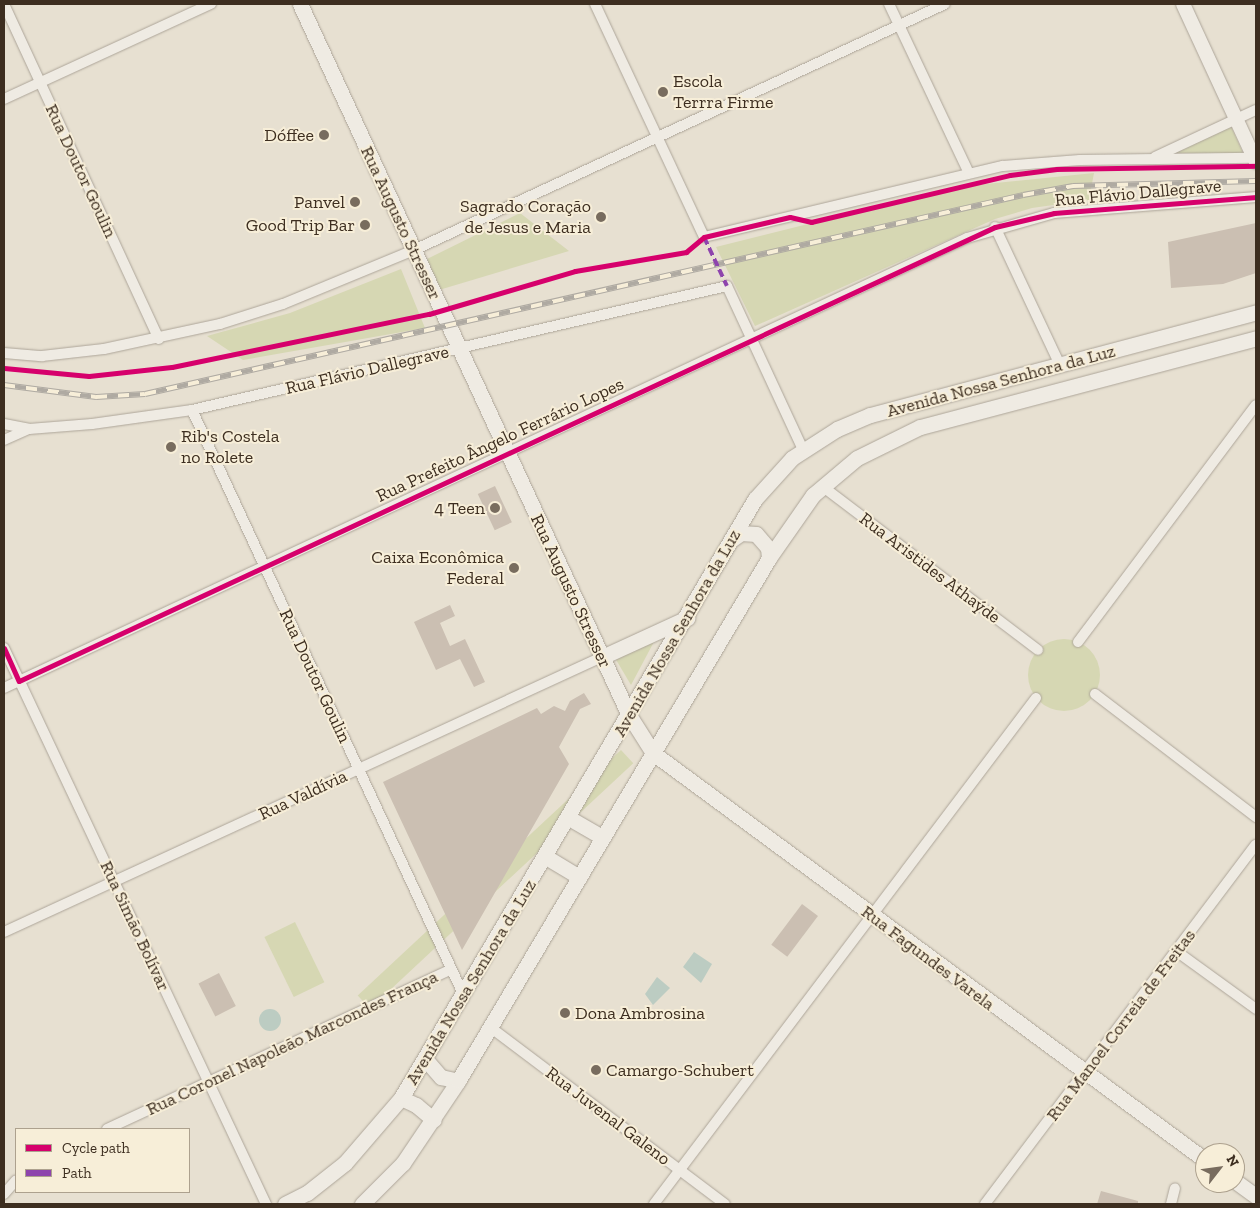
<!DOCTYPE html>
<meta charset="utf-8">
<style>
body{margin:0}
#map{position:relative;width:1260px;height:1208px;overflow:hidden;background:#e7e0d1;font-family:"Zilla Slab",serif}
div>[style]{position:absolute}
[style*='--x']{left:calc(var(--x)*1px);top:calc(var(--y)*1px);width:calc(var(--w)*1px);rotate:calc(var(--a)*1deg)}
.green>*{inset:0;background:#d6d7b3;transform-origin:0 0}
.round{border-radius:50%}
.water>*{inset:0;background:#bcccc2}
.building>*{inset:0;background:#cbbfb2;transform-origin:0 0}
.roads{filter:drop-shadow(0 0 1px #ada599) drop-shadow(0 0 1px #ada599)}
.minor>*{height:10px;margin:-5px;padding:0 5px;transform-origin:5px;border-radius:5px;background:#efebe3}
.tertiary>*{height:14px;margin:-7px;padding:0 7px;transform-origin:7px;border-radius:7px;background:#efebe3}
.secondary>*{height:15px;margin:-7.5px;padding:0 7.5px;transform-origin:7.5px;border-radius:7.5px;background:#efebe3}
.rail>*{height:5.5px;margin-top:-2.75px;transform-origin:0;background:repeating-linear-gradient(90deg,#f7eed8 0 11px,#afaaa2 0 22px);box-sizing:border-box;border-block:1px solid #afaaa2}
.quiet>*{height:4px;margin-top:-2px;transform-origin:0;background:repeating-linear-gradient(90deg,#8e44ad 0 8px,transparent 0 12px)}
.cycleway>*{height:5px;margin:-2.5px;padding:0 2.5px;transform-origin:2.5px;border-radius:2.5px;background:#d6006c}
.dots>*{width:14px;height:14px;translate:-50% -50%;box-sizing:border-box;border:2px solid #f7eed8;border-radius:50%}
span{translate:-50% -50%;white-space:nowrap;text-align:center;line-height:1.15;-webkit-text-stroke:4px #f7eed8;paint-order:stroke}
.poi-label{font-size:18px;color:#3d2e20}
.left{translate:0 -50%;text-align:left}
.right{translate:-100% -50%;text-align:right}
.street-label{font-size:18px;color:#3d2e20}
.frame{position:absolute;inset:0;border:5px solid #3d2e20;pointer-events:none}
.legend{position:absolute;left:15px;top:1128px;width:175px;height:65px;box-sizing:border-box;background:#f7eed8;border:1px solid #ada18e;margin:0;padding:6px 9px;list-style:none;font-size:15px;color:#3d2e20}
.legend li{display:flex;align-items:center;gap:10px;height:25px}
.legend b{width:25px;border:1px solid #ada18e}
.north{position:absolute;left:1195px;top:1143px;width:50px;height:50px;box-sizing:border-box;background:#f7eed8;border:1px solid #ada18e;border-radius:50%;rotate:60deg;font-size:14px;font-weight:700;line-height:20px;text-align:center;color:#3d2e20}
.north::after{content:'';display:block;margin:auto;width:18px;height:22px;background:#786c5e;clip-path:polygon(50% 0,100% 100%,50% 72%,0 100%)}
</style>
<div id="map">
<div class="green">
<i style="clip-path:polygon(1231px 126px,1243px 153px,1172px 153px)"></i>
<i style="clip-path:polygon(1094px 173px,1089px 200px,1032px 208px,995px 219px,755px 326px,716px 247px,956px 187px)"></i>
<i style="clip-path:polygon(520px 213px,569px 251px,439px 290px,427px 259px)"></i>
<i style="clip-path:polygon(401px 269px,425px 328px,243px 360px,207px 336px,290px 313px)"></i>
<i style="clip-path:polygon(656px 638px,631px 685px,615px 658px)"></i>
<i class="round" style="left:1028px;top:639px;width:72px;height:72px"></i>
<i style="left:621px;top:750px;width:18px;height:360px;rotate:47deg"></i>
<i style="left:295px;top:922px;width:67px;height:34px;rotate:64deg"></i>
</div>
<div class="water">
<i style="clip-path:polygon(694px 952px,712px 964px,701px 983px,683px 967px)"></i>
<i style="clip-path:polygon(657px 977px,670px 988px,653px 1005px,645px 994px)"></i>
<i class="round" style="left:259px;top:1009px;width:22px;height:22px"></i>
</div>
<div class="building">
<i style="clip-path:polygon(1256px 223px,1256px 273px,1223px 284px,1171px 288px,1168px 242px)"></i>
<i style="left:495px;top:486px;width:40px;height:19px;rotate:65deg"></i>
<i style="clip-path:polygon(450px 605px,455px 616px,440px 623px,450px 646px,465px 639px,485px 682px,474px 687px,460px 659px,436px 670px,414px 622px)"></i>
<i style="clip-path:polygon(584px 693px,591px 704px,580px 709px,559px 747px,569px 764px,462px 950px,383px 782px,537px 708px,541px 714px,554px 706px,565px 711px,570px 701px)"></i>
<i style="left:802px;top:904px;width:20px;height:51px;rotate:37deg"></i>
<i style="left:219px;top:973px;width:37px;height:23px;rotate:63deg"></i>
<i style="clip-path:polygon(1101px 1191px,1138px 1201px,1138px 1204px,1097px 1204px)"></i>
</div>
<div class="roads">
<div class="minor">
<i style="--x:4;--y:4;--w:369;--a:65.2"></i>
<i style="--x:595;--y:4;--w:257;--a:64.9"></i>
<i style="--x:704;--y:237;--w:307;--a:-13.4"></i>
<i style="--x:1003;--y:166;--w:77;--a:-4.5"></i>
<i style="--x:1080;--y:160;--w:174;--a:-0.7"></i>
<i style="--x:889;--y:4;--w:187;--a:64.7"></i>
<i style="--x:4;--y:99;--w:228;--a:-24.7"></i>
<i style="--x:1155;--y:157;--w:111;--a:-25"></i>
<i style="--x:995;--y:227;--w:153;--a:64.8"></i>
<i style="--x:4;--y:353;--w:38;--a:5"></i>
<i style="--x:42;--y:356;--w:62;--a:-6.4"></i>
<i style="--x:104;--y:349;--w:119;--a:-12.2"></i>
<i style="--x:220;--y:324;--w:66;--a:-17.6"></i>
<i style="--x:283;--y:304;--w:142;--a:-22.4"></i>
<i style="--x:414;--y:250;--w:585;--a:-24.86"></i>
<i style="--x:192;--y:410;--w:646;--a:65.1"></i>
<i style="--x:4;--y:424;--w:25;--a:11"></i>
<i style="--x:29;--y:429;--w:63;--a:-4.5"></i>
<i style="--x:92;--y:424;--w:101;--a:-8"></i>
<i style="--x:192;--y:410;--w:549;--a:-13.05"></i>
<i style="--x:727;--y:286;--w:181;--a:65.1"></i>
<i style="--x:4;--y:440;--w:27;--a:-24"></i>
<i style="--x:822;--y:486;--w:271;--a:37.2"></i>
<i style="--x:1078;--y:642;--w:296;--a:-53.1"></i>
<i style="--x:4;--y:648;--w:615;--a:64.77"></i>
<i style="--x:4;--y:688;--w:1063;--a:-25.05"></i>
<i style="--x:967;--y:238;--w:91;--a:-16"></i>
<i style="--x:1054;--y:213;--w:203;--a:-4.5"></i>
<i style="--x:1095;--y:694;--w:203;--a:37.4"></i>
<i style="--x:4;--y:932;--w:658;--a:-24.7"></i>
<i style="--x:1176;--y:951;--w:99;--a:35.9"></i>
<i style="--x:490;--y:1027;--w:294;--a:37"></i>
<i style="--x:107;--y:1129;--w:379;--a:-24.9"></i>
<i style="--x:4;--y:1194;--w:18;--a:-49"></i>
<i style="--x:654;--y:1204;--w:634;--a:-52.95"></i>
<i style="--x:985;--y:1204;--w:450;--a:-53"></i>
<i style="--x:1171;--y:1204;--w:16;--a:-76"></i>
</div>
<div class="tertiary">
<i style="--x:1183;--y:4;--w:174;--a:65.2"></i>
</div>
<div class="secondary">
<i style="--x:300;--y:4;--w:783;--a:65.17"></i>
<i style="--x:629;--y:715;--w:45;--a:57.7"></i>
<i style="--x:653;--y:753;--w:686;--a:36.4"></i>
<i style="--x:731;--y:540;--w:12;--a:-35"></i>
<i style="--x:741;--y:533;--w:15;--a:4"></i>
<i style="--x:756;--y:534;--w:18;--a:49"></i>
<i style="--x:768;--y:548;--w:10;--a:84"></i>
<i style="--x:602;--y:657;--w:94;--a:-24.6"></i>
<i style="--x:569;--y:818;--w:39;--a:30"></i>
<i style="--x:546;--y:857;--w:39;--a:31"></i>
<i style="--x:426;--y:1060;--w:23;--a:49"></i>
<i style="--x:441;--y:1077;--w:17;--a:13"></i>
<i style="--x:401;--y:1098;--w:17;--a:25"></i>
<i style="--x:416;--y:1105;--w:23;--a:40"></i>
<i style="--x:1235;--y:1181;--w:26;--a:36"></i>
<i style="--x:285;--y:1204;--w:25;--a:-27"></i>
<i style="--x:307;--y:1193;--w:48;--a:-38.3"></i>
<i style="--x:345;--y:1163;--w:86;--a:-49.3"></i>
<i style="--x:401;--y:1098;--w:696;--a:-59.42"></i>
<i style="--x:755;--y:499;--w:55;--a:-47.9"></i>
<i style="--x:792;--y:458;--w:54;--a:-32.8"></i>
<i style="--x:837;--y:429;--w:36;--a:-23"></i>
<i style="--x:870;--y:415;--w:400;--a:-14.9"></i>
<i style="--x:362;--y:1204;--w:58;--a:-45"></i>
<i style="--x:403;--y:1163;--w:99;--a:-56.1"></i>
<i style="--x:458;--y:1081;--w:608;--a:-59.26"></i>
<i style="--x:769;--y:558;--w:77;--a:-55.1"></i>
<i style="--x:813;--y:495;--w:57;--a:-40.1"></i>
<i style="--x:857;--y:458;--w:70;--a:-26.2"></i>
<i style="--x:920;--y:427;--w:348;--a:-14.8"></i>
</div>
</div>
<div class="rail">
<i style="--x:4;--y:385;--w:93;--a:7.4"></i>
<i style="--x:96;--y:397;--w:49;--a:-3.5"></i>
<i style="--x:145;--y:394;--w:900;--a:-12.77"></i>
<i style="--x:1023;--y:195;--w:51;--a:-10.2"></i>
<i style="--x:1073;--y:186;--w:183;--a:-1.6"></i>
</div>
<div class="quiet">
<i style="--x:704;--y:237;--w:54;--a:64.9"></i>
</div>
<div class="cycleway">
<i style="--x:4;--y:368;--w:85;--a:5.4"></i>
<i style="--x:89;--y:376;--w:83;--a:-6.2"></i>
<i style="--x:172;--y:367;--w:262;--a:-11.7"></i>
<i style="--x:429;--y:314;--w:152;--a:-16.4"></i>
<i style="--x:575;--y:271;--w:113;--a:-9.7"></i>
<i style="--x:686;--y:252;--w:23;--a:-40"></i>
<i style="--x:704;--y:237;--w:88;--a:-13.1"></i>
<i style="--x:790;--y:217;--w:22;--a:13"></i>
<i style="--x:811;--y:222;--w:204;--a:-13.3"></i>
<i style="--x:1010;--y:175;--w:47;--a:-7.3"></i>
<i style="--x:1057;--y:169;--w:199;--a:-0.9"></i>
<i style="--x:4;--y:648;--w:36;--a:66"></i>
<i style="--x:19;--y:681;--w:1076;--a:-24.95"></i>
<i style="--x:995;--y:227;--w:61;--a:-13.3"></i>
<i style="--x:1054;--y:213;--w:203;--a:-4.5"></i>
</div>
<div class="dots">
<i style="left:663px;top:92px;background:#786c5e"></i>
<i style="left:324px;top:135px;background:#786c5e"></i>
<i style="left:355px;top:202px;background:#786c5e"></i>
<i style="left:601px;top:217px;background:#786c5e"></i>
<i style="left:365px;top:225px;background:#786c5e"></i>
<i style="left:171px;top:447px;background:#786c5e"></i>
<i style="left:495px;top:508px;background:#786c5e"></i>
<i style="left:514px;top:568px;background:#786c5e"></i>
<i style="left:565px;top:1013px;background:#786c5e"></i>
<i style="left:596px;top:1070px;background:#786c5e"></i>
</div>
<div class="poi-label">
<span class="left" style="left:673px;top:92px">Escola<br>Terrra Firme</span>
<span class="right" style="left:314px;top:135px">Dóffee</span>
<span class="right" style="left:345px;top:202px">Panvel</span>
<span class="right" style="left:591px;top:217px">Sagrado Coração<br>de Jesus e Maria</span>
<span class="right" style="left:355px;top:225px">Good Trip Bar</span>
<span class="left" style="left:181px;top:447px">Rib's Costela<br>no Rolete</span>
<span class="right" style="left:485px;top:508px">4 Teen</span>
<span class="right" style="left:504px;top:568px">Caixa Econômica<br>Federal</span>
<span class="left" style="left:575px;top:1013px">Dona Ambrosina</span>
<span class="left" style="left:606px;top:1070px">Camargo-Schubert</span>
</div>
<div class="street-label">
<span style="left:81px;top:171px;rotate:65deg">Rua Doutor Goulin</span>
<span style="left:1138px;top:193px;rotate:-5deg">Rua Flávio Dallegrave</span>
<span style="left:401px;top:223px;rotate:65deg">Rua Augusto Stresser</span>
<span style="left:367px;top:370px;rotate:-13deg">Rua Flávio Dallegrave</span>
<span style="left:1001px;top:381px;rotate:-15deg">Avenida Nossa Senhora da Luz</span>
<span style="left:500px;top:440px;rotate:-25deg">Rua Prefeito Ângelo Ferrário Lopes</span>
<span style="left:930px;top:568px;rotate:37deg">Rua Aristides Athaýde</span>
<span style="left:571px;top:591px;rotate:65deg">Rua Augusto Stresser</span>
<span style="left:677px;top:633px;rotate:-60deg">Avenida Nossa Senhora da Luz</span>
<span style="left:315px;top:676px;rotate:65deg">Rua Doutor Goulin</span>
<span style="left:303px;top:795px;rotate:-25deg">Rua Valdívia</span>
<span style="left:135px;top:926px;rotate:65deg">Rua Simão Bolívar</span>
<span style="left:928px;top:958px;rotate:37deg">Rua Fagundes Varela</span>
<span style="left:471px;top:982px;rotate:-59deg">Avenida Nossa Senhora da Luz</span>
<span style="left:1121px;top:1025px;rotate:-53deg">Rua Manoel Correia de Freitas</span>
<span style="left:292px;top:1043px;rotate:-25deg">Rua Coronel Napoleão Marcondes França</span>
<span style="left:608px;top:1116px;rotate:37deg">Rua Juvenal Galeno</span>
</div>
<div class="frame"></div>
<ul class="legend">
<li><b style="height:6px;background:#d6006c"></b>Cycle path</li>
<li><b style="height:6px;background:#8e44ad"></b>Path</li>
</ul>
<div class="north">N</div>
</div>
